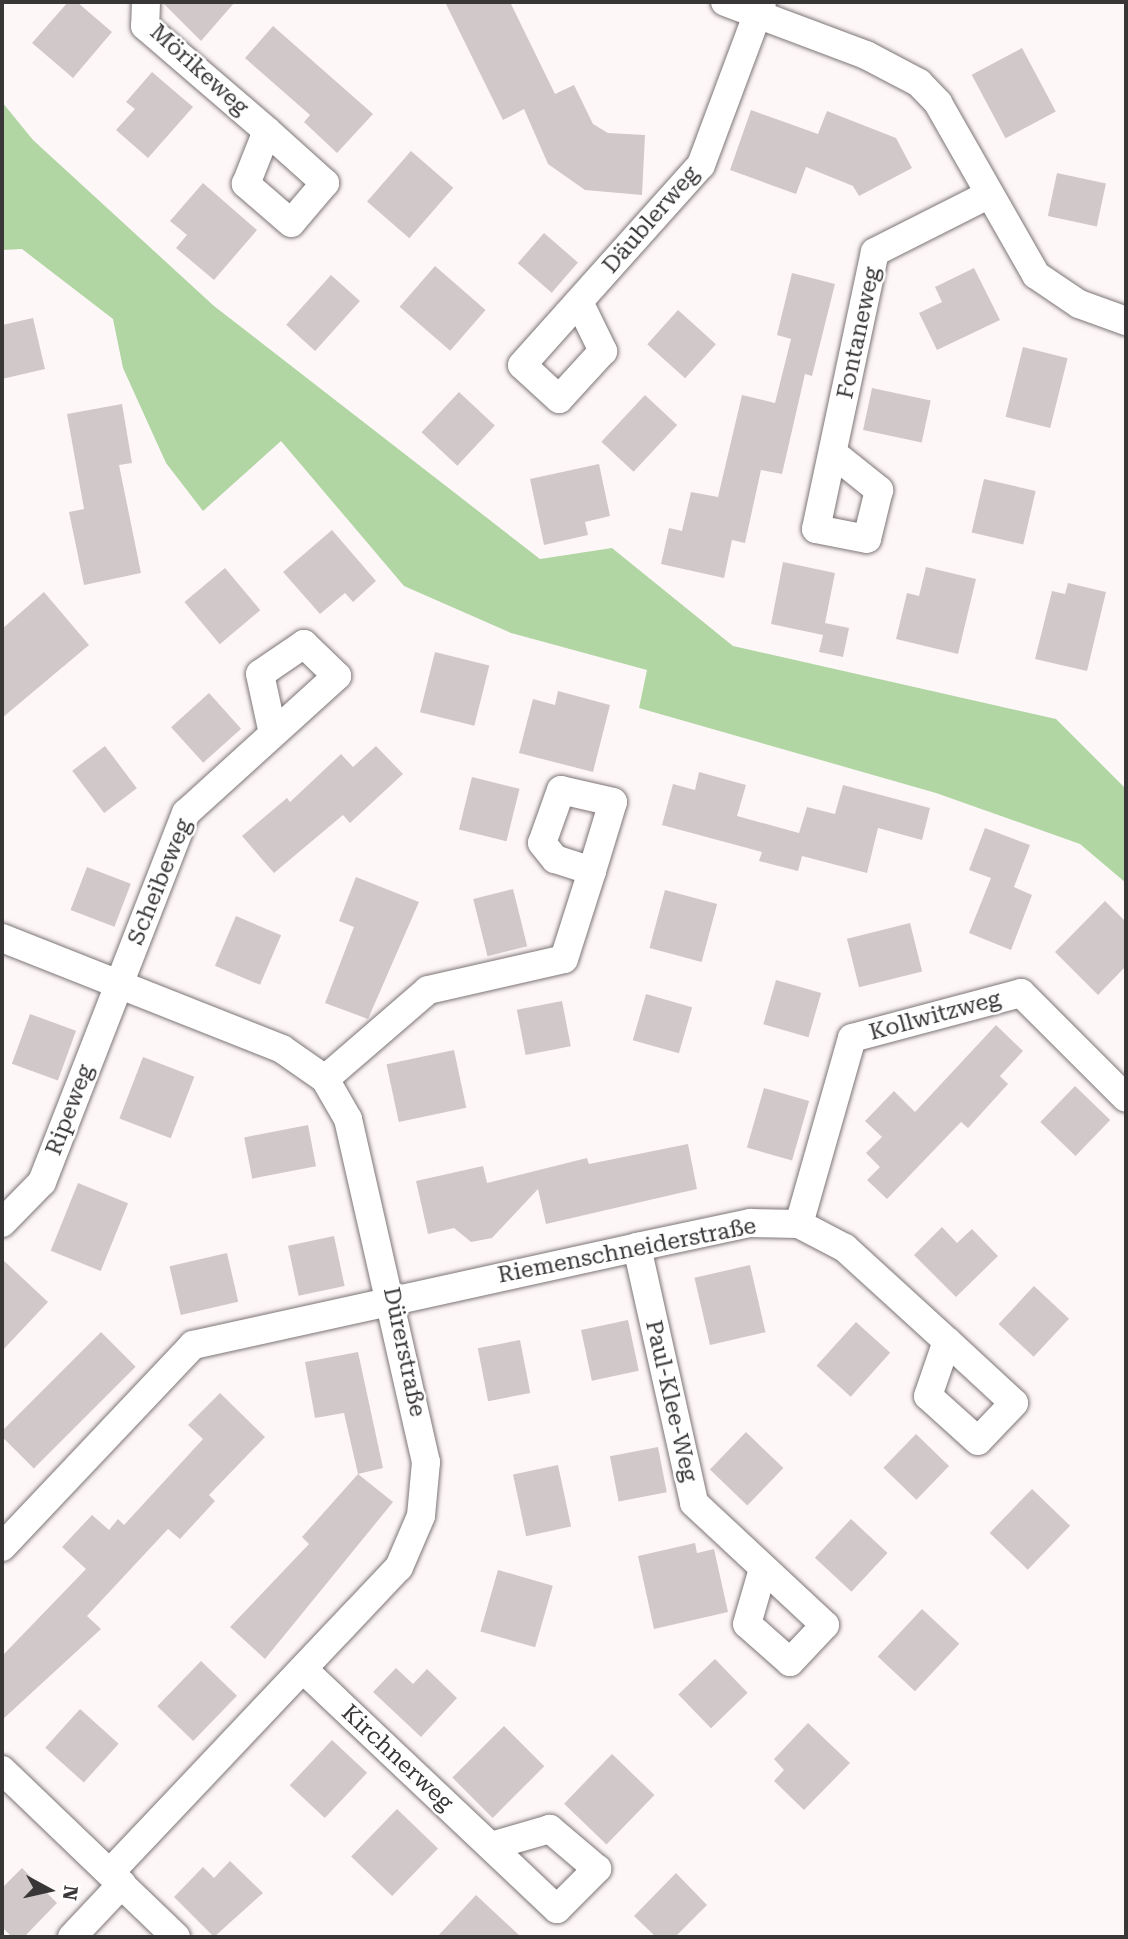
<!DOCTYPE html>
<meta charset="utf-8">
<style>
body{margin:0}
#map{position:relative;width:1128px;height:1939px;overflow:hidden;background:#fef7f8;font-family:"Roboto Serif",serif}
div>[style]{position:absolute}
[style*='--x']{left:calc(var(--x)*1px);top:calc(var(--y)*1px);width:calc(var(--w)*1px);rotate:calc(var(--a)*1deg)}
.green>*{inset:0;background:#b1d6a3}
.building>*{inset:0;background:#d1c8ca;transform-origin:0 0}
.roads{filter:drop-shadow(0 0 2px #7d7576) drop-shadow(0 0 2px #7d7576)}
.street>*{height:28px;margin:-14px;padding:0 14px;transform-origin:14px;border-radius:14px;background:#fff}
span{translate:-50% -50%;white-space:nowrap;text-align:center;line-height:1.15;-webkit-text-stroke:5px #fff;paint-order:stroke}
.street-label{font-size:23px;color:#393637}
.frame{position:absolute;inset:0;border:4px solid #393637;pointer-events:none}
.north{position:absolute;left:14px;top:1855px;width:70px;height:70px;-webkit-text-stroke:5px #fff;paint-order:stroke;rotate:98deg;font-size:19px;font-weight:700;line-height:28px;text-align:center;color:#393637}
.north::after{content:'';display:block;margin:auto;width:24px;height:32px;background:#393637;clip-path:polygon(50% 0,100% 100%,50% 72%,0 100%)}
</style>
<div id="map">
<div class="green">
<i style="clip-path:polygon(2px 102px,33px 140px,214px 306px,540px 559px,612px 548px,733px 646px,1056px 719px,1126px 789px,1126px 883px,1080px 844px,936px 793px,639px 708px,647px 670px,511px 633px,404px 586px,281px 441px,203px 511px,166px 463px,123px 368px,113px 319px,22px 249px,2px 250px)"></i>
</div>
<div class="building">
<i style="clip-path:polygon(68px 2px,77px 2px,112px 32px,73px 78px,32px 43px)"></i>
<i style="clip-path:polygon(162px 2px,235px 2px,201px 41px)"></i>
<i style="clip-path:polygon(445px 2px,510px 2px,555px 94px,574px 85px,593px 124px,608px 133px,645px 135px,642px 195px,585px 190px,548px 164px,524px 109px,503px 120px)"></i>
<i style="clip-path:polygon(273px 26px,373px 114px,337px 153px,304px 122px,310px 115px,245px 58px)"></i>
<i style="left:1022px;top:48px;width:72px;height:57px;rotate:62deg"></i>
<i style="clip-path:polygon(152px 72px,193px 107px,148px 158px,116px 130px,135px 109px,126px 102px)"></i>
<i style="clip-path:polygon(751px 110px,818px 134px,827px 111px,896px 138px,912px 168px,859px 196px,853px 186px,806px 167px,796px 194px,730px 170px)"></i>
<i style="left:411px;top:151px;width:56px;height:67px;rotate:41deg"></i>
<i style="left:1057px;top:173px;width:50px;height:44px;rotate:12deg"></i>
<i style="clip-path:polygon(203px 183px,257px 230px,214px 280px,176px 248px,187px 235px,170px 221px)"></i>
<i style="left:544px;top:233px;width:45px;height:40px;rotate:41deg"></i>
<i style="left:435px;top:266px;width:67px;height:54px;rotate:41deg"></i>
<i style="clip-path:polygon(974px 268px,1000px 320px,937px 350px,919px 313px,942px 302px,935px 287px)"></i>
<i style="clip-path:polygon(792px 273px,835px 284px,812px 376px,805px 374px,782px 474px,761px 470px,745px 543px,732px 540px,724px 578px,661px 564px,669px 528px,682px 531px,691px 492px,718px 497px,742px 395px,775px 403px,791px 339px,777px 335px)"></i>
<i style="left:331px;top:275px;width:39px;height:67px;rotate:42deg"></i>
<i style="left:678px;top:310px;width:51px;height:46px;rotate:42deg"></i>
<i style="clip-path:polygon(33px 318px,45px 369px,2px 379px,2px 325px)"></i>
<i style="left:1023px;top:347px;width:46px;height:72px;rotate:14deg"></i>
<i style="left:872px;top:388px;width:60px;height:43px;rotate:12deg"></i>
<i style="left:459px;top:392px;width:49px;height:55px;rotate:43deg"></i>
<i style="left:645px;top:395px;width:44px;height:64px;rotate:43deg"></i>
<i style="clip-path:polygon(122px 404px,132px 463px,119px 465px,141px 573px,84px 585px,69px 512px,84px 509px,67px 414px)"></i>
<i style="clip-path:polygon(599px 464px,610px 516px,585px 522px,588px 535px,544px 545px,530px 479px)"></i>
<i style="left:984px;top:479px;width:53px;height:55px;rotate:13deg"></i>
<i style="clip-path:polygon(332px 530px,376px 581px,353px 602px,345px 593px,320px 614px,283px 572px)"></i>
<i style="clip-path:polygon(783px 562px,835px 573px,825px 623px,849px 628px,843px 657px,819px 652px,823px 635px,771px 624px)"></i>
<i style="clip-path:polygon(926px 567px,976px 579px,958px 654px,896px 639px,907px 593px,919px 596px)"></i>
<i style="left:225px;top:568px;width:55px;height:53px;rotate:50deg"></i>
<i style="clip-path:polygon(1068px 583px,1106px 592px,1087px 671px,1035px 659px,1052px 591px,1065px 594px)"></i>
<i style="clip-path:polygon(44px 592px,89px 645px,2px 718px,2px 629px)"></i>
<i style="left:435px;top:652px;width:56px;height:62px;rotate:14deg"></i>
<i style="clip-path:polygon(558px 691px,610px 705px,593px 772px,519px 753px,533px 699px,555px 705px)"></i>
<i style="left:209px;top:693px;width:48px;height:51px;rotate:48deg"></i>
<i style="left:105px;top:746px;width:53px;height:41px;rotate:53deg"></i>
<i style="clip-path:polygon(376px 746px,403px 774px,350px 823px,343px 815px,274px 873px,242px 836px,287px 798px,290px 802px,341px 754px,353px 767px)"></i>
<i style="clip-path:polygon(699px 772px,746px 785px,737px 816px,799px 833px,807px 807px,835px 814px,843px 785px,930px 808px,922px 840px,878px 828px,867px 873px,802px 856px,798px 871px,759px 861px,762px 852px,662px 825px,673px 784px,695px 790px)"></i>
<i style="left:472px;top:777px;width:49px;height:54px;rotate:14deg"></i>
<i style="clip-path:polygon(985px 828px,1030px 845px,1014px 887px,1032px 895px,1011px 950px,969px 933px,991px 878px,969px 870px)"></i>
<i style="left:87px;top:867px;width:47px;height:46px;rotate:21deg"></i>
<i style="clip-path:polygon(356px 877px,419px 902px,368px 1019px,325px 1003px,354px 927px,339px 921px)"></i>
<i style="left:513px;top:889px;width:59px;height:41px;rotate:76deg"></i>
<i style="left:665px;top:890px;width:54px;height:60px;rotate:15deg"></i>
<i style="clip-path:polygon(1105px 901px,1126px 922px,1126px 966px,1098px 995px,1055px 952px)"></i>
<i style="left:236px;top:916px;width:49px;height:54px;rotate:23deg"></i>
<i style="left:910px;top:923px;width:50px;height:65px;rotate:76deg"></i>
<i style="left:776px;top:980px;width:47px;height:46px;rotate:16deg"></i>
<i style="left:646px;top:994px;width:48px;height:48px;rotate:16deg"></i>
<i style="left:562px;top:1001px;width:46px;height:46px;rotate:79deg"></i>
<i style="left:30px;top:1014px;width:49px;height:53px;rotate:20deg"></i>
<i style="clip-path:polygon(996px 1025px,1023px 1051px,1000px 1076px,1008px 1084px,968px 1128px,961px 1122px,887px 1199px,867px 1180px,880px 1167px,866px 1153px,882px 1137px,865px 1121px,894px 1091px,915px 1112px)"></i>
<i style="left:454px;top:1050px;width:59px;height:69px;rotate:78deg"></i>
<i style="left:143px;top:1057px;width:55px;height:66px;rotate:21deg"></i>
<i style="left:1075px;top:1086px;width:49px;height:50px;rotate:44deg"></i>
<i style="left:764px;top:1088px;width:47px;height:62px;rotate:16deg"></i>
<i style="left:308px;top:1125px;width:42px;height:65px;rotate:79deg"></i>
<i style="clip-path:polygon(688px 1144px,697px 1189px,546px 1224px,538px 1189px,492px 1238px,471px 1242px,454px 1228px,428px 1234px,416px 1181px,483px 1166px,487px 1183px,587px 1158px,589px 1164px)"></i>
<i style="left:78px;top:1183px;width:54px;height:73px;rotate:22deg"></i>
<i style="clip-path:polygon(942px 1227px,957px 1243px,972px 1229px,998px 1256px,956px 1297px,914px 1255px)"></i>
<i style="left:334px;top:1236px;width:51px;height:47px;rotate:78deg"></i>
<i style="left:227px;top:1253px;width:50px;height:59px;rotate:77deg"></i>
<i style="clip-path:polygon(2px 1259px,48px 1302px,2px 1351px)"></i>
<i style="left:750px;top:1265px;width:69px;height:57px;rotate:77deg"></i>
<i style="left:1034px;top:1286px;width:48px;height:52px;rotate:43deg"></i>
<i style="left:628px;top:1320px;width:52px;height:48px;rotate:78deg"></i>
<i style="left:856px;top:1322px;width:46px;height:59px;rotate:42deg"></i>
<i style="left:101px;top:1332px;width:49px;height:144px;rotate:45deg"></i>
<i style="left:520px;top:1340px;width:54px;height:43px;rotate:79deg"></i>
<i style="clip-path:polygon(358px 1352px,383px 1468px,358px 1474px,344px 1413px,315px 1418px,305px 1362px)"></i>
<i style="clip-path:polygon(220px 1393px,265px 1437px,209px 1495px,215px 1501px,180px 1539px,168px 1529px,87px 1616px,101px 1629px,2px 1720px,2px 1656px,86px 1569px,62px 1547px,92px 1515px,109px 1530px,118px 1519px,124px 1525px,203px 1439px,188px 1425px)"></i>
<i style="left:746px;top:1432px;width:52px;height:52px;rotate:44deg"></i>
<i style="left:916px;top:1434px;width:46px;height:47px;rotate:44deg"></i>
<i style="left:658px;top:1447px;width:46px;height:49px;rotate:79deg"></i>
<i style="left:558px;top:1465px;width:63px;height:46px;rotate:78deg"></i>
<i style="clip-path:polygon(358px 1474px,393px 1502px,265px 1659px,230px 1627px,309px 1544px,302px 1537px)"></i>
<i style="left:1032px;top:1489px;width:53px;height:61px;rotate:44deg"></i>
<i style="left:851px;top:1519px;width:50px;height:53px;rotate:43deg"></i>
<i style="clip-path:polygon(695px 1543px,697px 1553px,714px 1549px,728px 1612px,654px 1629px,638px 1556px)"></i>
<i style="left:498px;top:1570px;width:57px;height:64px;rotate:16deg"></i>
<i style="left:922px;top:1609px;width:51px;height:65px;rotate:43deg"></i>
<i style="left:715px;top:1659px;width:47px;height:51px;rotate:46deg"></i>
<i style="left:201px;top:1661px;width:50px;height:63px;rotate:44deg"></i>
<i style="clip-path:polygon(396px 1668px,413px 1684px,427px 1669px,457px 1698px,421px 1737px,373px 1692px)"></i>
<i style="left:80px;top:1709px;width:52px;height:52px;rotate:42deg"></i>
<i style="clip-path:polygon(808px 1723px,850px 1763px,804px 1810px,774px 1781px,784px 1770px,774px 1759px)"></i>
<i style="left:504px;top:1726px;width:57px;height:73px;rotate:45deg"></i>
<i style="left:332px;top:1740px;width:48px;height:62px;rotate:43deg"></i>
<i style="left:612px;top:1754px;width:59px;height:69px;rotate:44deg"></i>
<i style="left:397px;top:1809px;width:57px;height:66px;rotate:44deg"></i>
<i style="clip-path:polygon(230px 1861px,263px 1893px,214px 1937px,174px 1897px,203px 1867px,214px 1878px)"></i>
<i style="clip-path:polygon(22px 1868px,57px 1903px,24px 1937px,12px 1937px,2px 1927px,2px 1888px)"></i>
<i style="clip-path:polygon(676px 1873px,707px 1905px,675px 1937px,656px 1937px,634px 1916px)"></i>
<i style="clip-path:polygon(476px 1895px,521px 1937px,437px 1937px)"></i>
</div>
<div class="roads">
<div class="street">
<i style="--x:146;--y:2;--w:24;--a:92"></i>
<i style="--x:145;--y:26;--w:161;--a:40.7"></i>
<i style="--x:267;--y:131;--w:78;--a:41.9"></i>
<i style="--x:325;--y:183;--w:52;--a:130.4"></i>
<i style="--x:291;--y:223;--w:60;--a:-139.1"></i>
<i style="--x:246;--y:184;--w:57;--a:-68.4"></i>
<i style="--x:725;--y:2;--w:151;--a:20.6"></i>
<i style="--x:866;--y:55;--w:60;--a:27.8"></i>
<i style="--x:919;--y:83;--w:28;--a:46"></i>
<i style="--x:938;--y:103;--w:198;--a:60.3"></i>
<i style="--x:1036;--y:275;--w:52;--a:34"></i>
<i style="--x:1079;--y:304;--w:50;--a:19.9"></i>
<i style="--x:579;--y:302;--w:55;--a:63.9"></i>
<i style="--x:603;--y:351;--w:65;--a:132.5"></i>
<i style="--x:559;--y:399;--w:50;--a:-137.4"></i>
<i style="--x:522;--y:365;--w:268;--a:-48.2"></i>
<i style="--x:701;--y:165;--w:174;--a:-69.5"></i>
<i style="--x:834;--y:454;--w:58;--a:38.7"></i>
<i style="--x:879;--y:490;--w:50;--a:103.8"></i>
<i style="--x:867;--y:539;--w:52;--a:-168.9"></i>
<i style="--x:816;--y:529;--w:283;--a:-78"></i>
<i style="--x:875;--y:252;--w:124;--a:-26.8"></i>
<i style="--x:2;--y:938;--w:301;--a:21.6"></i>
<i style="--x:282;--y:1049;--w:52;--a:34.9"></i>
<i style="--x:325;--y:1079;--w:46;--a:60.1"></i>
<i style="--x:348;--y:1119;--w:352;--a:77.2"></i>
<i style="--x:426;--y:1462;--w:54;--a:95.3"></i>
<i style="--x:421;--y:1516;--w:56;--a:113.3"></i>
<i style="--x:399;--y:1567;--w:418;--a:133.4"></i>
<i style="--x:325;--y:1079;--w:136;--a:-40.8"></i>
<i style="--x:428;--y:990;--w:139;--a:-12.8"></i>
<i style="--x:564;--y:959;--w:92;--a:-72.3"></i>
<i style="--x:592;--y:871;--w:72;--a:-73.1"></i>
<i style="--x:613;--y:802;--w:53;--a:-167"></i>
<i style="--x:561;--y:790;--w:56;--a:109.7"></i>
<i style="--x:542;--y:843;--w:21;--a:51"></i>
<i style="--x:555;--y:859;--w:39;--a:18"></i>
<i style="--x:2;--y:1223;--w:57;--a:-45.7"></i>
<i style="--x:42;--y:1182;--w:396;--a:-68.7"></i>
<i style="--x:186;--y:813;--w:204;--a:-42.2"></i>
<i style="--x:337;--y:676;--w:46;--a:-135.9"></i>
<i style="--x:304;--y:644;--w:53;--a:145.7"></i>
<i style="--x:260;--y:674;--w:56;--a:77.7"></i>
<i style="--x:799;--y:1224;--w:193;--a:-74.1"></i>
<i style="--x:852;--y:1038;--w:175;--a:-14.9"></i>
<i style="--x:1021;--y:993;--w:148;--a:45"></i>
<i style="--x:637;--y:1247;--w:262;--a:77.4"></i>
<i style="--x:694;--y:1503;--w:179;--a:43"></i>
<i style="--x:825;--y:1625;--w:51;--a:133.4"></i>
<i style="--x:790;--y:1662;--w:57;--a:-138.5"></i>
<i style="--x:747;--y:1624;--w:57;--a:-73.8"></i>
<i style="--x:2;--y:1547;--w:278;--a:-46.6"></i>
<i style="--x:193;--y:1345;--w:455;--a:-12.4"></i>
<i style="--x:637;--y:1247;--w:116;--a:-12"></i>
<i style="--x:750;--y:1223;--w:49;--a:1.2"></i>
<i style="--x:799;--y:1224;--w:52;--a:27.6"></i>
<i style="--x:845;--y:1248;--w:138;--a:42.4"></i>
<i style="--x:947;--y:1341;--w:91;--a:42.8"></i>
<i style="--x:1014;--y:1403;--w:52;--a:133.5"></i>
<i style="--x:978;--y:1441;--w:67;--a:-138"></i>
<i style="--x:928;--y:1396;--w:58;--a:-70.9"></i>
<i style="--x:304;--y:1670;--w:348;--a:43.4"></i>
<i style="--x:557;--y:1909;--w:57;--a:-45"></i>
<i style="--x:597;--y:1869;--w:62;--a:-139.6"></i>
<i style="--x:550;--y:1829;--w:61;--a:163.9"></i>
<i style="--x:2;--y:1770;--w:241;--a:43.8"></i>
<i style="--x:72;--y:1937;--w:73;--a:-46.7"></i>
</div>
</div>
<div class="street-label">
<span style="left:199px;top:70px;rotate:42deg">Mörikeweg</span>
<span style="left:651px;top:220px;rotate:-49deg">Däublerweg</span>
<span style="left:859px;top:333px;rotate:-78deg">Fontaneweg</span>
<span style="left:160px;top:882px;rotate:-68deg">Scheibeweg</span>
<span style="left:935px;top:1016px;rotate:-15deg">Kollwitzweg</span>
<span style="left:70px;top:1110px;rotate:-69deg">Ripeweg</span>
<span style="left:627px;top:1251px;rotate:-11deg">Riemenschneiderstraße</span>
<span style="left:404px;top:1352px;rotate:78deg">Dürerstraße</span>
<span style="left:671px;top:1401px;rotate:77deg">Paul-Klee-Weg</span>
<span style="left:397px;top:1758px;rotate:43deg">Kirchnerweg</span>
</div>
<div class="frame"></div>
<div class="north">N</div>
</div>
